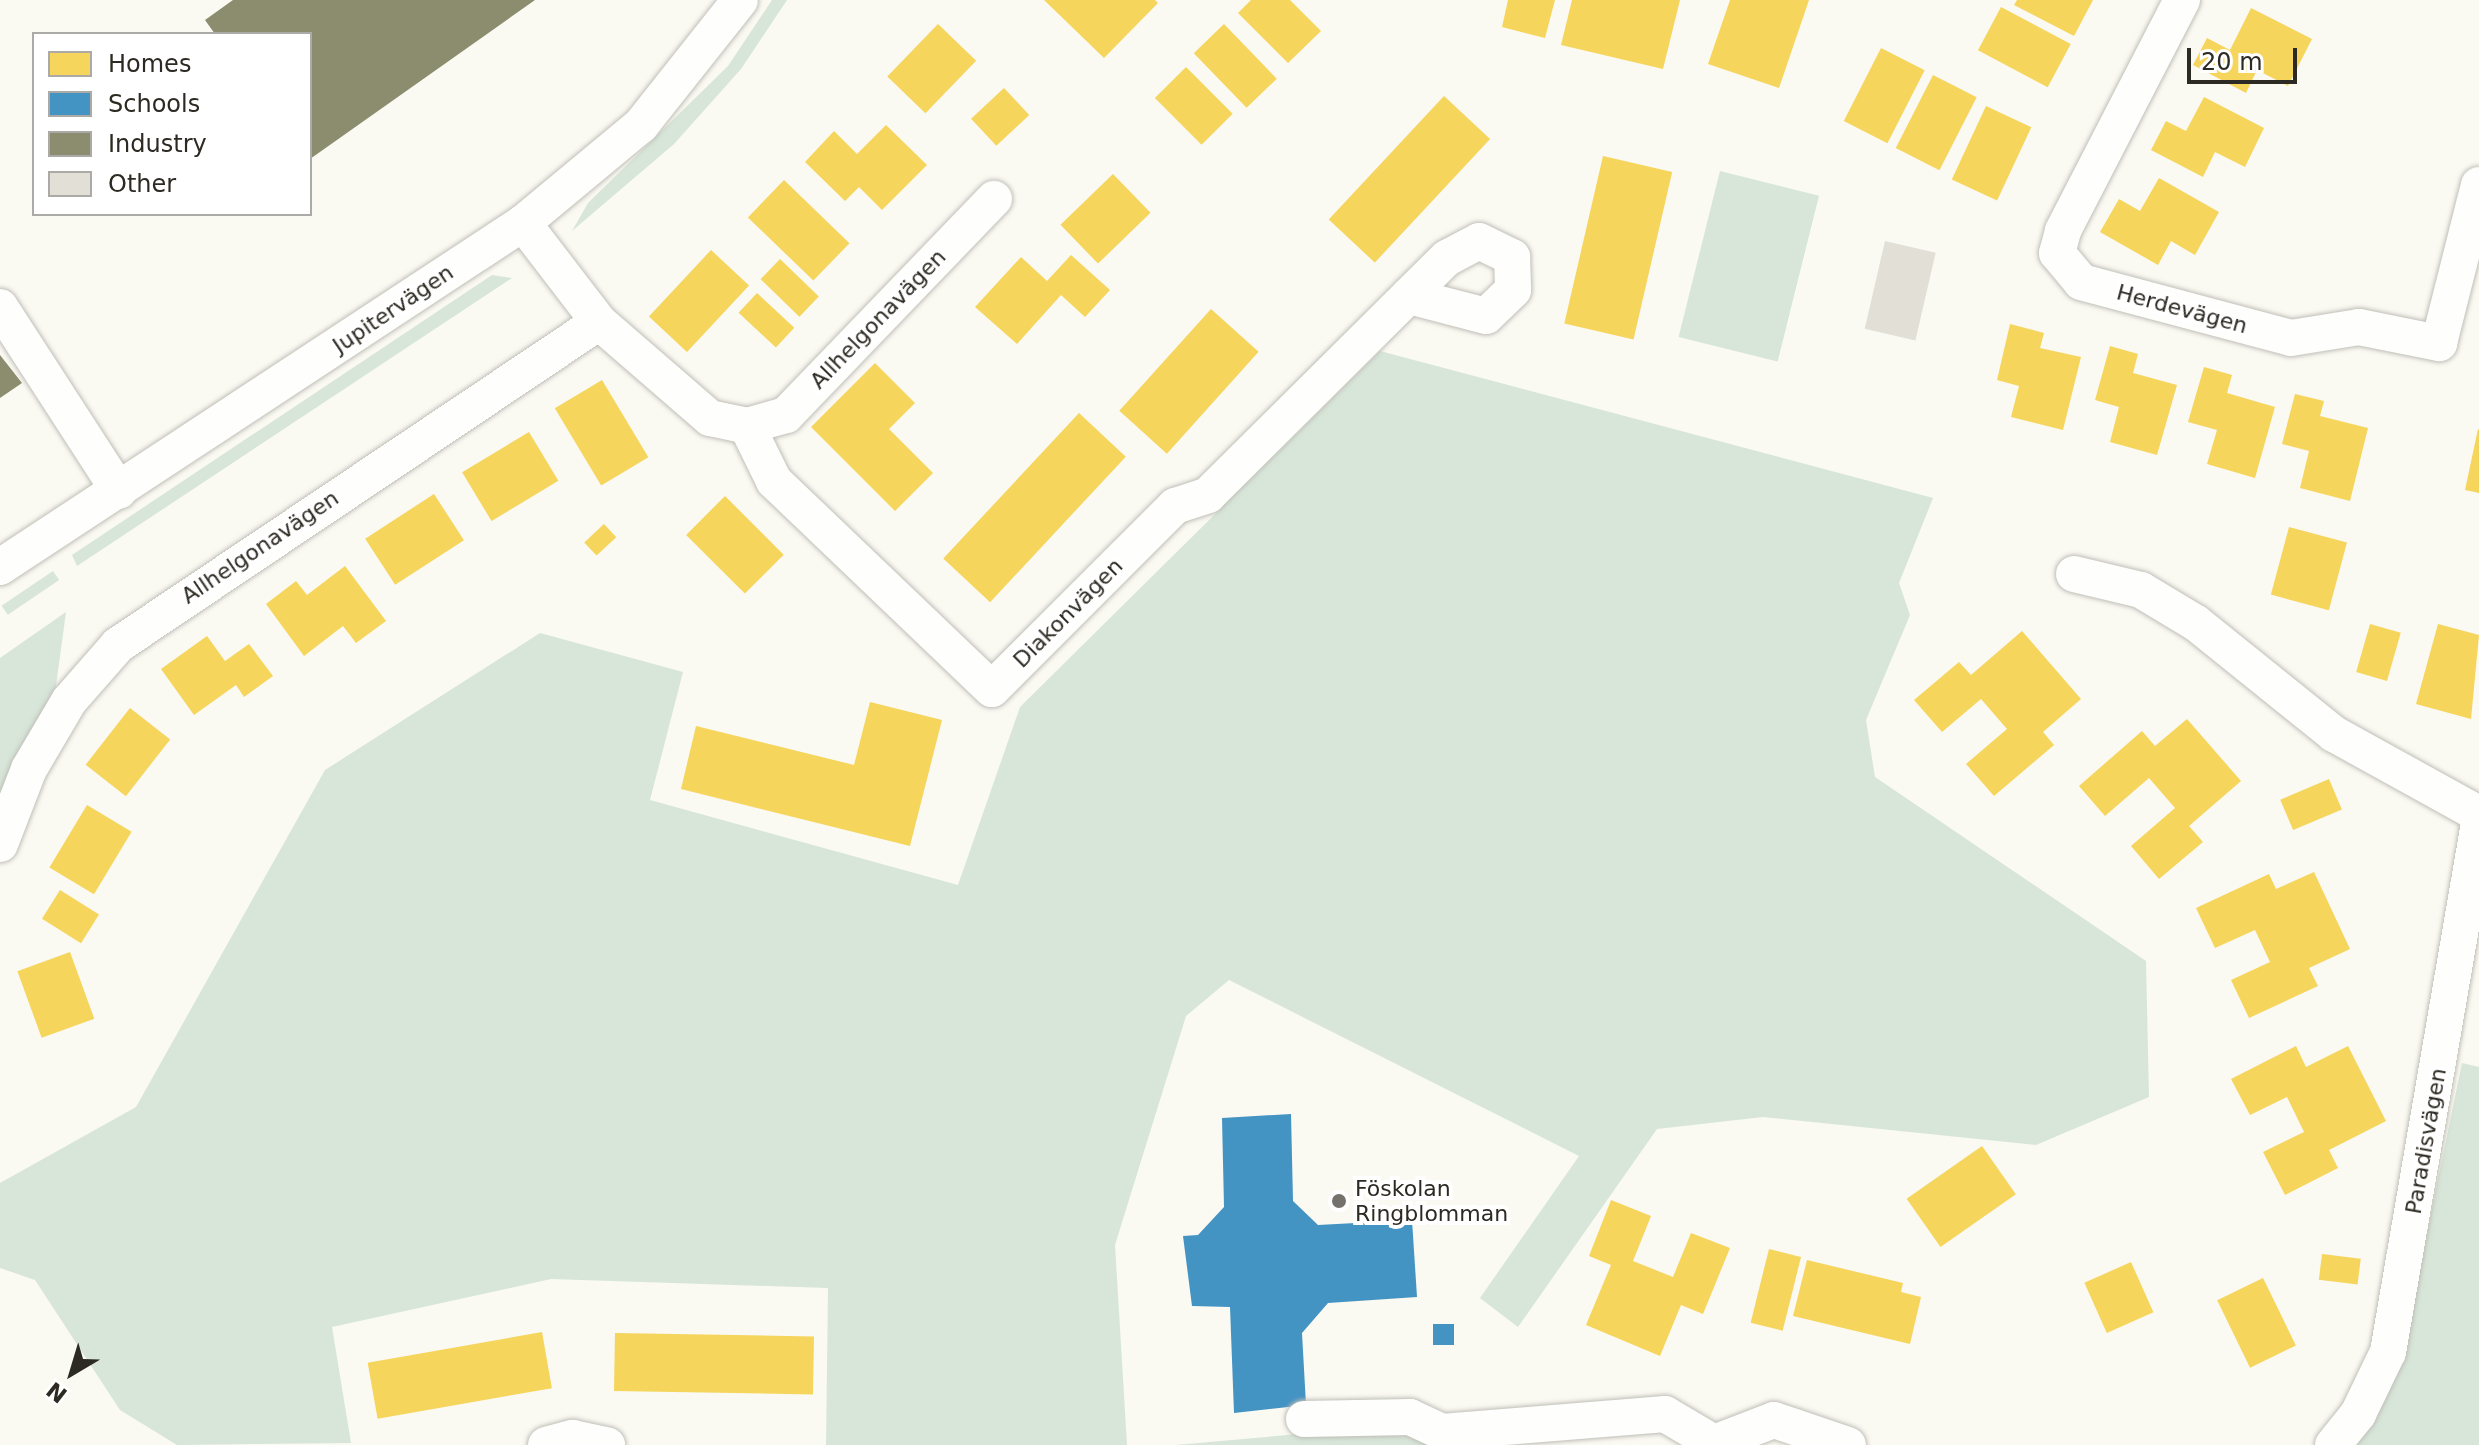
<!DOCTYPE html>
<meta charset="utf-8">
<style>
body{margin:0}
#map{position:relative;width:2479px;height:1445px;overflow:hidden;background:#faf9f2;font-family:"DejaVu Sans",sans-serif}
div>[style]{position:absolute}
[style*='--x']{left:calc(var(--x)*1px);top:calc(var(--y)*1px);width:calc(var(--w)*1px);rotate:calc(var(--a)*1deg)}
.green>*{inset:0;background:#d7e6d9;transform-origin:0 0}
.homes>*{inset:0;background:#f6d55c;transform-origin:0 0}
.schools>*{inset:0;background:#4393c3;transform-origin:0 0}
.industry>*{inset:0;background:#8c8c6e}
.building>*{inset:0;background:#e1dfd6;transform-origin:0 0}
.roads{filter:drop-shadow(0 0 2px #c0bfb8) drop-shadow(0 0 2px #c0bfb8)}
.minor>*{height:36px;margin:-18px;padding:0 18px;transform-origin:18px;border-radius:18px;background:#fefefd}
.dots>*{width:22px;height:22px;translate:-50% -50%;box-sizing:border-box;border:4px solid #fff;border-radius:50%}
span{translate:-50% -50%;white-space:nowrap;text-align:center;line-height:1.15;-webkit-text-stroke:8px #fff;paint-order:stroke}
.street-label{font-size:22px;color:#2c2a22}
.poi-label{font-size:22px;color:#2c2a22}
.left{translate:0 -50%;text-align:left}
.legend{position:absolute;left:32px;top:32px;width:280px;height:184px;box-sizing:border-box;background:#fff;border:2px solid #abaaa7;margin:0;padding:10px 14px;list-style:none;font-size:24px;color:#2c2a22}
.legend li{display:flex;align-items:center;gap:16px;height:40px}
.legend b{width:40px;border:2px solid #abaaa7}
.north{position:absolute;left:32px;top:1333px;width:80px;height:80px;-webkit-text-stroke:6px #fff;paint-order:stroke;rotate:218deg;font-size:22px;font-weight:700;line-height:32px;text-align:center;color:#2c2a22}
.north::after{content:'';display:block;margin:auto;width:28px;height:36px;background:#2c2a22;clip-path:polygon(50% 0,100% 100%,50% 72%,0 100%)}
.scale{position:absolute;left:2187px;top:48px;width:110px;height:36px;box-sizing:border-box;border:4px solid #2c2a22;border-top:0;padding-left:10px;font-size:24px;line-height:28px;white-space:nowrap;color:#2c2a22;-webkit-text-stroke:6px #fff;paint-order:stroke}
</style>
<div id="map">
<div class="green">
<i style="clip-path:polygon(772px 0,787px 0,741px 69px,674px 144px,572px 231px,588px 203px,728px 66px)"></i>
<i style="left:1720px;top:171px;width:102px;height:171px;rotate:14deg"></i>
<i style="clip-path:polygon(492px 275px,512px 278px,77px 566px,72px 555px)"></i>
<i style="clip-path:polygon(1380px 351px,1933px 498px,1899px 583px,1910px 615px,1866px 720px,1875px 777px,2146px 961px,2149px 1097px,2036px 1145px,1763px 1117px,1657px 1129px,1518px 1327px,1480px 1298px,1579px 1156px,1229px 980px,1186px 1016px,1115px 1245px,1127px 1445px,826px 1445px,828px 1288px,551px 1279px,332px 1327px,351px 1443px,177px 1445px,120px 1410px,35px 1280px,0 1268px,0 1183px,136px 1107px,325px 770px,540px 633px,683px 672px,650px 800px,958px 885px,1020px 707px)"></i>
<i style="left:53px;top:571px;width:11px;height:62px;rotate:56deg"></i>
<i style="clip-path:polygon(66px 612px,55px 693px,0 793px,0 658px)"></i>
<i style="clip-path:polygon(2462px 1063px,2479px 1067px,2479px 1445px,2354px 1445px,2402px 1354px)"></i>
<i style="clip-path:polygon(1434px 1422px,1435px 1445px,1176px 1445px)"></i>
</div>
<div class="homes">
<i style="clip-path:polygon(1044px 0,1155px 0,1158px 3px,1104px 58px)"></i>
<i style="clip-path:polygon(1251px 0,1290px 0,1321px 31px,1288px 63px,1238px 13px)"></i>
<i style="clip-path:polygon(1508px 0,1555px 0,1545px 38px,1502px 27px)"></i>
<i style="clip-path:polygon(1572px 0,1680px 0,1663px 69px,1561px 45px)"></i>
<i style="clip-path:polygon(1730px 0,1809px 0,1779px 88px,1708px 64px)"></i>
<i style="clip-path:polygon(2017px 0,2093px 0,2074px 36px,2014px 5px)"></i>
<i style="left:2001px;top:7px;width:79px;height:49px;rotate:28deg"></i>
<i style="clip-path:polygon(2251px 8px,2312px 39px,2288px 86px,2257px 70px,2246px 93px,2193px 65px,2207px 38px,2230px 50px)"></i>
<i style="left:938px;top:24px;width:53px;height:73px;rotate:44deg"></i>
<i style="left:1224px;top:24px;width:76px;height:42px;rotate:46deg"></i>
<i style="left:1881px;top:48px;width:49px;height:82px;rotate:27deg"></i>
<i style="left:1186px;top:67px;width:66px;height:44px;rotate:45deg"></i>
<i style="left:1933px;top:75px;width:49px;height:82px;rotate:27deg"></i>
<i style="left:1004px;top:88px;width:37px;height:45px;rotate:47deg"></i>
<i style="left:1444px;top:96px;width:63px;height:169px;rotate:43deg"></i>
<i style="clip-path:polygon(2204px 97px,2264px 128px,2245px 167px,2215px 152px,2203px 177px,2151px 150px,2166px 121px,2186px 131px)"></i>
<i style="left:1986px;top:106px;width:50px;height:81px;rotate:25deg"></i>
<i style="clip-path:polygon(886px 125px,927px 165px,882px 210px,859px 187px,845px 201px,805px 162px,834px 131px,857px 154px)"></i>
<i style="left:1603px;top:156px;width:71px;height:172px;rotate:13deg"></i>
<i style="left:1113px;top:174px;width:54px;height:73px;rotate:46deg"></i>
<i style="clip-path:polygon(2159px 178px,2219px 212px,2195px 255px,2171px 241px,2158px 265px,2100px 232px,2119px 199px,2140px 211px)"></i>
<i style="left:784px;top:180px;width:91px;height:52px;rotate:44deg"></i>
<i style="left:711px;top:250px;width:52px;height:91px;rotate:43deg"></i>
<i style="clip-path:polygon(1071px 255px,1110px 290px,1085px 317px,1061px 295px,1017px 344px,975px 307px,1021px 257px,1047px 281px)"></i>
<i style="left:780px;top:259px;width:54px;height:28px;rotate:44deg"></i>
<i style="left:757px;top:293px;width:51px;height:27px;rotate:43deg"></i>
<i style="left:1211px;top:309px;width:64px;height:137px;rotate:42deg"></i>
<i style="clip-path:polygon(2010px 324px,2044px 333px,2040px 348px,2081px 357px,2063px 430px,2011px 417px,2019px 386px,1997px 380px)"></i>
<i style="clip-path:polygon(2110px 346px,2138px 354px,2133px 373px,2177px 385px,2157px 455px,2110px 442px,2119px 407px,2095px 400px)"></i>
<i style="clip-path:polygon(875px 363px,915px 403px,889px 429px,933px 473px,895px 511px,811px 427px)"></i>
<i style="clip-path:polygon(2204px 367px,2232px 375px,2227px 393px,2275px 407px,2255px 478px,2207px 464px,2217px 430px,2188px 422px)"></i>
<i style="left:602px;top:380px;width:90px;height:55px;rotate:59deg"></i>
<i style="clip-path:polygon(2295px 394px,2324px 401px,2320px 416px,2368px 428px,2350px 501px,2300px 488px,2309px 451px,2282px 444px)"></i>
<i style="left:1079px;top:413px;width:64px;height:199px;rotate:43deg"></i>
<i style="clip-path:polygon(2478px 429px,2479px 430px,2479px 493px,2465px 490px)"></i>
<i style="left:529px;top:432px;width:57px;height:78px;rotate:59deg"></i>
<i style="left:434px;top:494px;width:55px;height:82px;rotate:57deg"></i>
<i style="left:725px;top:496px;width:83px;height:55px;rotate:45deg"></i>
<i style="left:604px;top:524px;width:18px;height:27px;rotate:47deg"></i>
<i style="left:2289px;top:527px;width:60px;height:70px;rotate:15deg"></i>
<i style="clip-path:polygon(345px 566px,386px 621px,356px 643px,343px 626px,304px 656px,266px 604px,296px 581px,307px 595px)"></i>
<i style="left:2370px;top:624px;width:32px;height:50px;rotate:16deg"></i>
<i style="clip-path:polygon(2438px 624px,2479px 635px,2471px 719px,2416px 704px)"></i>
<i style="clip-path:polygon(2022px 631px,2081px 699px,2043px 732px,2054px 745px,1994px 796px,1966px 764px,2007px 729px,1981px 699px,1942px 732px,1914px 700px,1959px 662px,1971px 675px)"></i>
<i style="clip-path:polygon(207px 636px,225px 661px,249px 644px,273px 676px,244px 697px,236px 685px,194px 715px,161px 669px)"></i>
<i style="clip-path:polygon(870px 702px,942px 720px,910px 846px,681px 789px,696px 726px,854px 765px)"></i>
<i style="left:130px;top:708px;width:51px;height:72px;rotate:38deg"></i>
<i style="clip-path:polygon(2187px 719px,2241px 781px,2189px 826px,2203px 842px,2159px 879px,2131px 846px,2175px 808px,2149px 778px,2105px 816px,2079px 786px,2142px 731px,2155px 746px)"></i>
<i style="left:2329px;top:779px;width:33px;height:53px;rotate:67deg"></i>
<i style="left:87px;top:805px;width:52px;height:73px;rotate:31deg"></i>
<i style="clip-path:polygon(2314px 872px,2350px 949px,2309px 968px,2318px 986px,2249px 1018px,2231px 980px,2270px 962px,2255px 930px,2215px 948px,2196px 908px,2269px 874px,2276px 889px)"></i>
<i style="left:60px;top:890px;width:46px;height:34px;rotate:32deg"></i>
<i style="left:70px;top:952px;width:71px;height:56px;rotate:70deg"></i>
<i style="clip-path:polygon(2296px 1046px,2306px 1067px,2348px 1046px,2386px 1121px,2329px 1150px,2338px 1168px,2285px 1195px,2263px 1152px,2304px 1132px,2287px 1097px,2250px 1115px,2231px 1079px)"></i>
<i style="left:1982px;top:1146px;width:59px;height:92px;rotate:55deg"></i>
<i style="clip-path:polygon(1611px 1200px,1651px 1216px,1633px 1261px,1673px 1277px,1691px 1233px,1730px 1248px,1703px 1314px,1681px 1305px,1660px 1356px,1586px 1325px,1611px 1265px,1589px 1256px)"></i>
<i style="left:1769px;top:1249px;width:33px;height:76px;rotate:14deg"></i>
<i style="left:2322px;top:1254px;width:39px;height:26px;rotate:7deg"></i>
<i style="clip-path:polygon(1807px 1260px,1903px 1283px,1901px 1292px,1921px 1297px,1910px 1344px,1793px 1316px)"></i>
<i style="left:2131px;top:1262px;width:55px;height:51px;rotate:66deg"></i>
<i style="left:2263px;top:1278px;width:75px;height:51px;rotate:64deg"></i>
<i style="left:542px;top:1332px;width:57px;height:177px;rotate:80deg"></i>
<i style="left:615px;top:1333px;width:199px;height:58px;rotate:1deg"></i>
</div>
<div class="schools">
<i style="clip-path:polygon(1291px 1114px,1293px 1201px,1318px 1225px,1412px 1220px,1417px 1297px,1328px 1303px,1302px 1333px,1306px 1405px,1234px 1413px,1230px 1307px,1192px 1306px,1183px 1236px,1198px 1235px,1224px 1207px,1222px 1118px)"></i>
<i style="left:1433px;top:1324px;width:21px;height:21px"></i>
</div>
<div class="industry">
<i style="clip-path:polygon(233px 0,535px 0,310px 159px,310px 34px,215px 34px,205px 20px)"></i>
<i style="clip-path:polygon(0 355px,22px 383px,0 398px)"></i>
</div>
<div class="building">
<i style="left:1885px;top:241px;width:52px;height:90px;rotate:13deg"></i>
</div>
<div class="roads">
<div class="minor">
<i style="--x:2182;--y:0;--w:260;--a:117.3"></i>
<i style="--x:2063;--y:231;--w:23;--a:105"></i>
<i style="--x:2057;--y:253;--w:38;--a:50"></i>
<i style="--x:2081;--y:282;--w:217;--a:14.9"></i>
<i style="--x:2291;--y:338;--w:69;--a:-9.2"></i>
<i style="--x:2359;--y:327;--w:82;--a:11.3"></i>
<i style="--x:2439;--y:343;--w:163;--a:-75.8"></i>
<i style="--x:523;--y:223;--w:125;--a:52.5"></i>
<i style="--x:599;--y:322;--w:147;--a:40.9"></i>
<i style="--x:710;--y:418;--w:38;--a:12"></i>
<i style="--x:747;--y:426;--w:41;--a:-15.8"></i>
<i style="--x:786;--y:415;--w:300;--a:-46.1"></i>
<i style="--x:0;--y:307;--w:219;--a:57.1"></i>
<i style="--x:747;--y:426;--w:61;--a:63.9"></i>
<i style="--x:774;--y:481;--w:301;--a:43.7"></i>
<i style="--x:992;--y:689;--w:259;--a:-45"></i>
<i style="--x:1175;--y:506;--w:35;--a:-18"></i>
<i style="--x:1208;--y:495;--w:337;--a:-44.8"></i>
<i style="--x:1447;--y:258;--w:36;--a:-28"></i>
<i style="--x:1479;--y:241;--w:37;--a:26"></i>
<i style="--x:1512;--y:257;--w:33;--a:88"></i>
<i style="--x:1513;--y:290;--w:37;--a:136"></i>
<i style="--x:1486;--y:316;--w:80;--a:-165.4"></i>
<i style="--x:0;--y:567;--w:626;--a:-33.33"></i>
<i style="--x:523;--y:223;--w:153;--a:-39.7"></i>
<i style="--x:641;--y:125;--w:159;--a:-51.6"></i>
<i style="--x:2074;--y:574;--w:69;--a:13.4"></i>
<i style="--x:2141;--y:590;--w:64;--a:31"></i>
<i style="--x:2196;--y:623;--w:177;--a:38.8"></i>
<i style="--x:2334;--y:734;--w:166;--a:28.9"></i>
<i style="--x:0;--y:844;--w:80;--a:-68.9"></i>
<i style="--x:29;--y:769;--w:79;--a:-59.5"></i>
<i style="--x:69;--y:701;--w:74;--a:-48.8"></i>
<i style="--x:118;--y:645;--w:579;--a:-33.88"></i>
<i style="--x:1304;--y:1419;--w:106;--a:-1.1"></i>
<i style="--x:1410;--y:1417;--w:35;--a:25"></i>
<i style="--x:1442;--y:1432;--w:224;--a:-4.6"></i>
<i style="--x:1665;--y:1414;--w:57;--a:30.6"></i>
<i style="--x:1714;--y:1443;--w:64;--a:-21"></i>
<i style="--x:1774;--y:1420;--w:78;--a:18.7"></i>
<i style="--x:546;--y:1445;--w:28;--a:-15"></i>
<i style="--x:573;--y:1438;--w:35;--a:12"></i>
<i style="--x:2333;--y:1445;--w:40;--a:-51"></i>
<i style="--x:2358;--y:1414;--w:69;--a:-64.2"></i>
<i style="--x:2388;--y:1352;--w:537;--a:-80.24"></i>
</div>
</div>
<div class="dots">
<i style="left:1339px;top:1201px;background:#74726b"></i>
</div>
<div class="street-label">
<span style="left:393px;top:309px;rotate:-34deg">Jupitervägen</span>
<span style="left:2182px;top:309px;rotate:15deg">Herdevägen</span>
<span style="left:878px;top:319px;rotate:-46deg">Allhelgonavägen</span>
<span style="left:260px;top:547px;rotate:-34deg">Allhelgonavägen</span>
<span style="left:1068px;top:613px;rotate:-45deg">Diakonvägen</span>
<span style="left:2426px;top:1141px;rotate:-80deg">Paradisvägen</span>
</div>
<div class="poi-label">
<span class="left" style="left:1355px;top:1201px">Föskolan<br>Ringblomman</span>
</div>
<ul class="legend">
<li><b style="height:22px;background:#f6d55c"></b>Homes</li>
<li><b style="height:22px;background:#4393c3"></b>Schools</li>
<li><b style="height:22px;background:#8c8c6e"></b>Industry</li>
<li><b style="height:22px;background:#e1dfd6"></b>Other</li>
</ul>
<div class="north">N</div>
<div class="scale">20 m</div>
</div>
